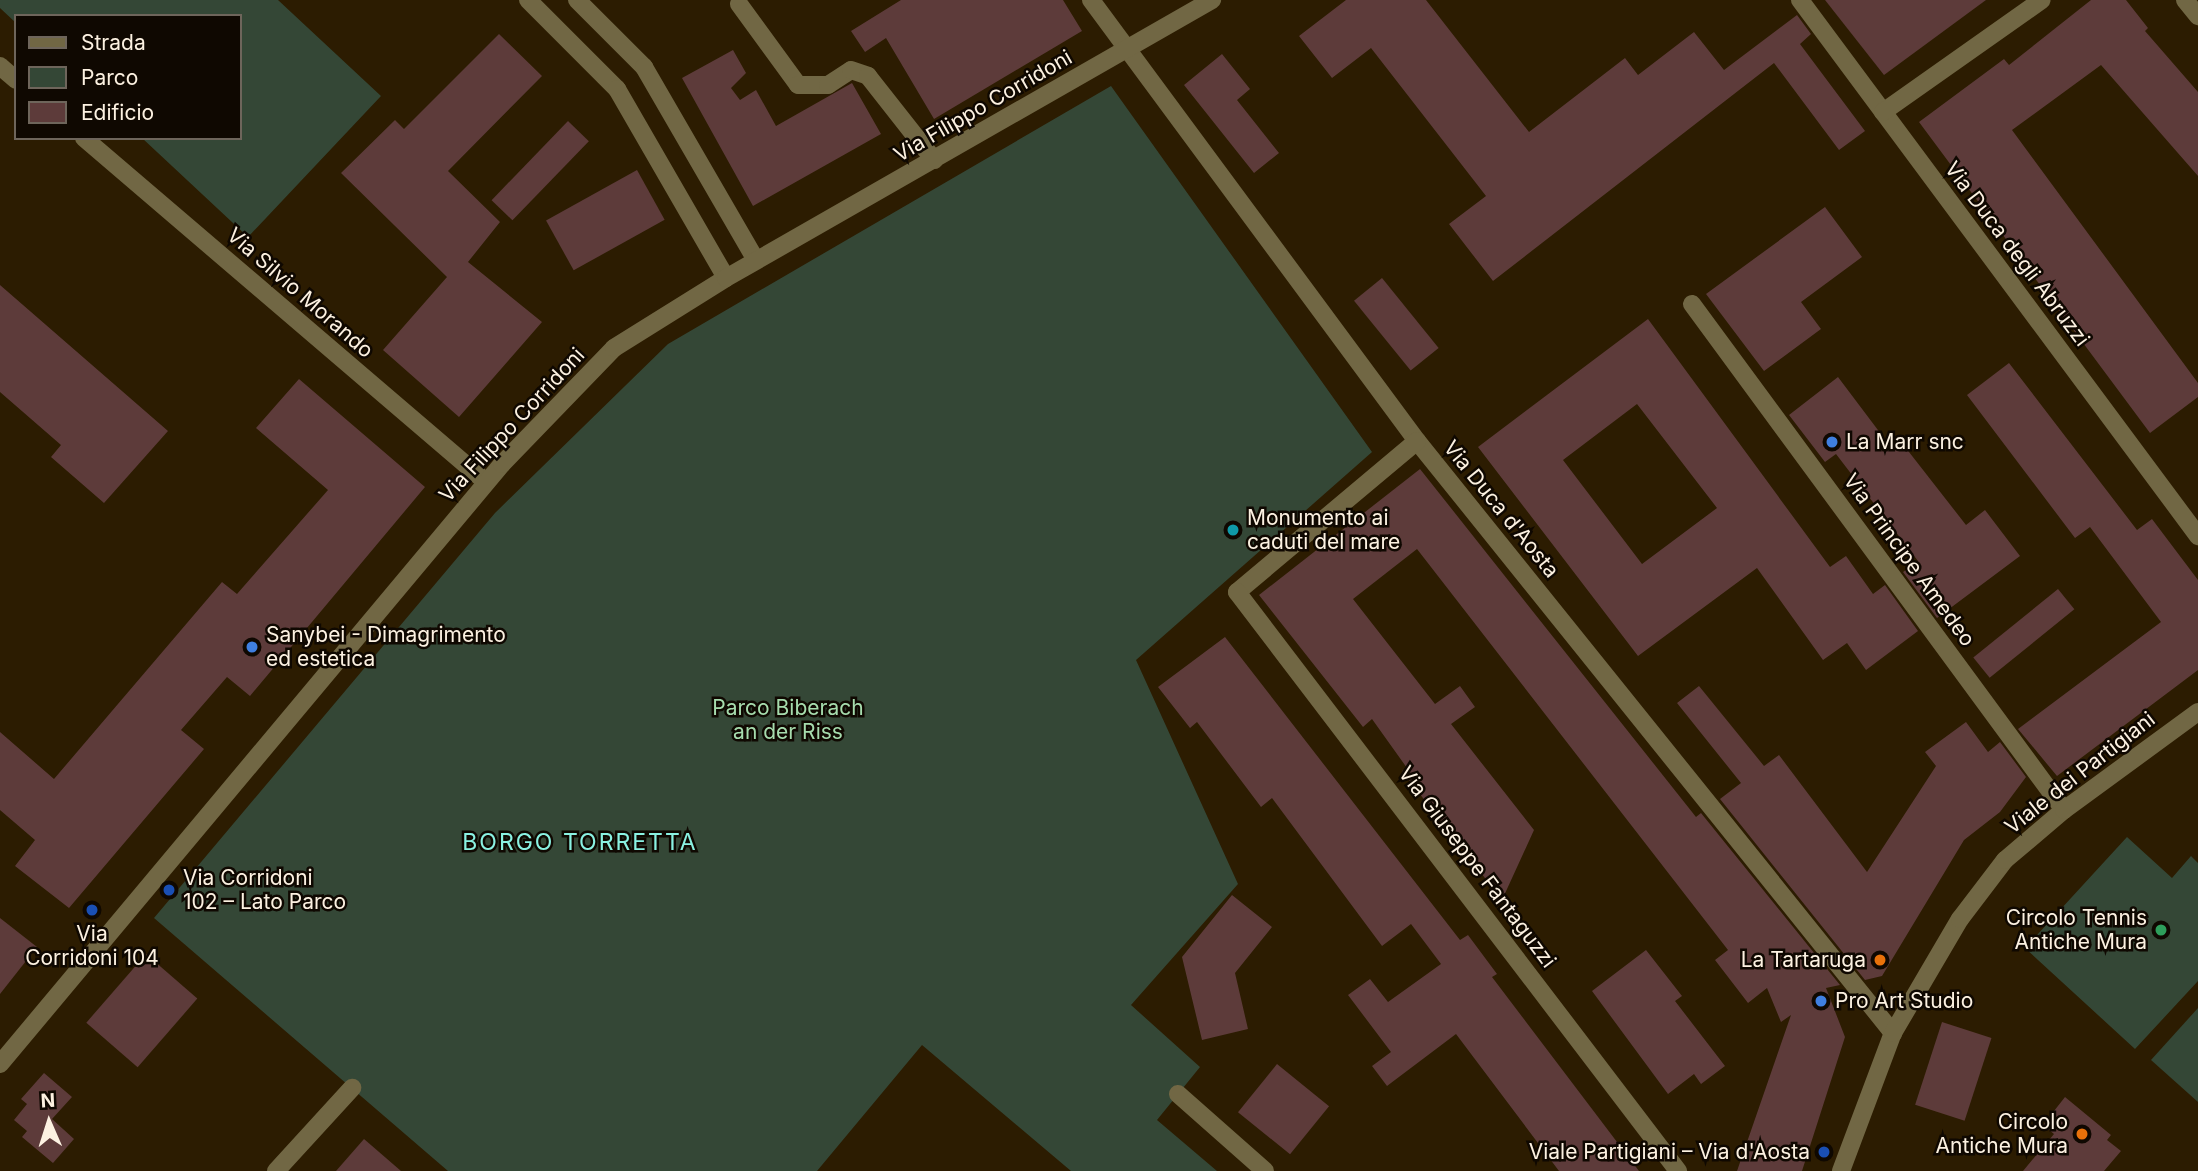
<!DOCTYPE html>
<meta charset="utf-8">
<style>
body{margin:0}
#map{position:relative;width:2198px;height:1171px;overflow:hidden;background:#2c1c01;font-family:Inter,sans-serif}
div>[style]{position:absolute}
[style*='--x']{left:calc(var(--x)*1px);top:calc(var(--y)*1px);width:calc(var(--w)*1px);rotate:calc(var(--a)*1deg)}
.green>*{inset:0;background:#344736}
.building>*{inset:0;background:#5d3b3a;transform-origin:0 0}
.minor>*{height:18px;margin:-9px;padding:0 9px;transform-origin:9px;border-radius:9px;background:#716744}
.tertiary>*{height:18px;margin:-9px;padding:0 9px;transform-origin:9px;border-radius:9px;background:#716744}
.dots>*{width:19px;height:19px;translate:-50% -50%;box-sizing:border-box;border:4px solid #0f0801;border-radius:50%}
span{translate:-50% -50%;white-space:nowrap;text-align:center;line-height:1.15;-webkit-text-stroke:5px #0f0801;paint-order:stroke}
.street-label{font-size:21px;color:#fcf1e1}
.poi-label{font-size:21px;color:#fcf1e1}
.left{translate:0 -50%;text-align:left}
.right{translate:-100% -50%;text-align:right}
.park-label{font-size:21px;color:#a6dcad}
.neighbourhood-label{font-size:23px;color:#8af2e2;letter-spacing:2px}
.legend{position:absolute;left:14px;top:14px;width:228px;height:126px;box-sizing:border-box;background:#0f0801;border:2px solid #6e655b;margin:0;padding:9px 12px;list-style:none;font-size:21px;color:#fcf1e1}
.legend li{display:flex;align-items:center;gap:14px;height:35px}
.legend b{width:35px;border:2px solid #6e655b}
.north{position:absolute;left:14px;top:1087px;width:70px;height:70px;-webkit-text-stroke:5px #0f0801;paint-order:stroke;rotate:357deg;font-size:19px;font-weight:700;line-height:28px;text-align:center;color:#fcf1e1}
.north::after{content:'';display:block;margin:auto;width:24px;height:32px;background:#fcf1e1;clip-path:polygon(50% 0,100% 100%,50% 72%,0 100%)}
</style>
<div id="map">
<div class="green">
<i style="clip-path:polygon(0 0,278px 0,381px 96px,248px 237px,142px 138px,240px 138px,240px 16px,16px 16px,16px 23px,0 8px)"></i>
<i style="clip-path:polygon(1111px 86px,1372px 452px,1136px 660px,1238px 884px,1131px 1005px,1200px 1067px,1157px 1120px,1217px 1171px,1071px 1171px,922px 1045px,817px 1171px,448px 1171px,154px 918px,495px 513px,668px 344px)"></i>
<i style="clip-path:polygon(2127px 837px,2172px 878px,2191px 856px,2198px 863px,2198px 981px,2135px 1049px,2025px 948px)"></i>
<i style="clip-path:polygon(2198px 1008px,2198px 1102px,2151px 1060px)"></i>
</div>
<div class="building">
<i style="clip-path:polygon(901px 0,1063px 0,1082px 31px,934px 119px,886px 38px,865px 52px,851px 31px)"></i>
<i style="clip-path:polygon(1346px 0,1426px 0,1529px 132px,1625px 58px,1638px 75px,1694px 32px,1724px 70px,1797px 15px,1811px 34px,1800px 44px,1865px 131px,1839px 150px,1774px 63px,1493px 281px,1449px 224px,1486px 196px,1371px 48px,1332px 78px,1299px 36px)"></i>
<i style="clip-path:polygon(1825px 0,1986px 0,1884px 75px)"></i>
<i style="clip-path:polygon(2091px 0,2126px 0,2148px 28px,2145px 31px,2198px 92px,2198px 176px,2101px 65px,2012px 130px,2198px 383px,2198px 397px,2150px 433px,1919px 122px,2004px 59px,2009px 65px)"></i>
<i style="clip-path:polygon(499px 34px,542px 76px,448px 171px,500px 222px,468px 262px,542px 322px,459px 417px,383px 350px,447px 277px,341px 173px,395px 120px,404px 129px)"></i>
<i style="clip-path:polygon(733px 50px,746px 73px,731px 88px,740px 100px,756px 90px,776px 126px,852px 83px,881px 134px,753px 206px,682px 78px)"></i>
<i style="clip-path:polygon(1222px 54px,1250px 89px,1237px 100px,1279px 153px,1254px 173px,1184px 85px)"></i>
<i style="left:568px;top:121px;width:29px;height:110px;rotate:44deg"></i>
<i style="left:637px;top:170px;width:57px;height:104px;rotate:61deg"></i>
<i style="clip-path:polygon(1825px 207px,1862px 257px,1801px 302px,1821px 329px,1764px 371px,1706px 294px)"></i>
<i style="left:1382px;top:278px;width:90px;height:36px;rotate:51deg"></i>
<i style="clip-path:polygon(0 285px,168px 431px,104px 503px,51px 457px,61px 445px,0 392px)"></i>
<i style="clip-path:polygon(evenodd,1648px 319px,1830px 567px,1846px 556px,1873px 594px,1885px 585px,1918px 631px,1866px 670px,1847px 643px,1823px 660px,1757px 568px,1638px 656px,1478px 447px,1648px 319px,1637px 404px,1717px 508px,1642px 564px,1563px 460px,1637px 404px)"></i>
<i style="clip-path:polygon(2009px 363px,2137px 530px,2152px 519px,2198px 580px,2198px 670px,2057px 776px,2018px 729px,2161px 622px,2090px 527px,2075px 538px,1967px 395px)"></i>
<i style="clip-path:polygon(1838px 377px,1893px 450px,1902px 443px,1966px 525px,1985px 510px,2020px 556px,1937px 618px,1903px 572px,1918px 561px,1836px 454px,1825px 462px,1789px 415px)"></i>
<i style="clip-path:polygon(299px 379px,425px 487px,250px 696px,227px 677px,181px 730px,204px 749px,69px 908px,15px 866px,35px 840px,0 810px,0 732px,54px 779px,222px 582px,237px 594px,328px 490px,256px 428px)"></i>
<i style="clip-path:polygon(1420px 469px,1696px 817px,1701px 813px,1840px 985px,1826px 988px,1845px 1037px,1802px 1171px,1737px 1171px,1791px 1015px,1781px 1022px,1767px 988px,1748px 1003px,1715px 960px,1728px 950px,1417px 549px,1353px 599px,1435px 704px,1460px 686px,1475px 707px,1451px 724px,1534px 830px,1502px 900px,1402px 771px,1407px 768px,1372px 719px,1363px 727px,1259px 595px)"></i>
<i style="left:2058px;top:589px;width:26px;height:109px;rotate:51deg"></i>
<i style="clip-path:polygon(1225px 637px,1460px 940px,1468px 935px,1497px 974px,1492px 977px,1639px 1171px,1559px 1171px,1456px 1034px,1387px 1086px,1372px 1066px,1391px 1052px,1348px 995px,1370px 979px,1388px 1002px,1441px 964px,1411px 924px,1382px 946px,1272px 798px,1261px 807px,1197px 722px,1190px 728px,1158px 687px)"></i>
<i style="clip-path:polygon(1699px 686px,1764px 766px,1779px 755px,1867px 872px,1936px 766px,1925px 752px,1966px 722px,1988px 752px,2000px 742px,2026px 777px,2000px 812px,1964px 840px,1882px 976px,1865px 980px,1720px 799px,1741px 783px,1677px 703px)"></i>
<i style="clip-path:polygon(1232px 895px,1272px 927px,1235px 973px,1248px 1029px,1202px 1040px,1182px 957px)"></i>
<i style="clip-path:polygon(0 918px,37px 947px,0 994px)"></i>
<i style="clip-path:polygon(1646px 950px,1682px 996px,1675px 1001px,1725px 1066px,1701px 1084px,1694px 1074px,1668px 1094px,1592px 991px)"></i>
<i style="left:146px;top:954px;width:68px;height:91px;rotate:41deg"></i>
<i style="left:1942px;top:1022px;width:52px;height:87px;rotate:18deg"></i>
<i style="left:1277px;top:1064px;width:67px;height:62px;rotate:39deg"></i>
<i style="clip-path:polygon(44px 1073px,72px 1097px,52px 1119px,74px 1139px,53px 1163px,22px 1137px,27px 1131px,14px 1120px,27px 1104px,21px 1099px)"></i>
<i style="clip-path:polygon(2065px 1097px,2111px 1135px,2107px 1140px,2121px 1151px,2104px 1171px,2023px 1171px,2054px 1134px,2043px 1125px)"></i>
<i style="clip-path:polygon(364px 1139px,401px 1171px,336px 1171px)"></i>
</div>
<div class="minor">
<i style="--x:528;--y:0;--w:126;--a:45"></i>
<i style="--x:617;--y:89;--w:218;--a:60"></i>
<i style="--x:577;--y:0;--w:95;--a:45"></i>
<i style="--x:644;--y:67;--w:223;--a:59.9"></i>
<i style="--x:1091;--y:0;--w:548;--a:53.53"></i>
<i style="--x:1417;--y:441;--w:760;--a:51.2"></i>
<i style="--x:1800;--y:0;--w:668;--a:53.4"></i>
<i style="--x:2185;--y:0;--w:21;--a:51"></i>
<i style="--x:739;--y:4;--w:100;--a:53.9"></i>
<i style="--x:798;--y:85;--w:30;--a:0"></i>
<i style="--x:828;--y:85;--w:27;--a:-33"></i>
<i style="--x:851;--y:70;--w:18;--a:19"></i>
<i style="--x:868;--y:76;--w:107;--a:51.8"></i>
<i style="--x:0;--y:66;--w:21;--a:41"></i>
<i style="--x:1883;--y:112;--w:194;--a:-35.2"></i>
<i style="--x:84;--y:138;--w:529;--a:40.55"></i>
<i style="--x:1692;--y:304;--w:628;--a:53.68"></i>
<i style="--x:1417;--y:441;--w:235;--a:140"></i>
<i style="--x:1237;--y:592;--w:728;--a:52.7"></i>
<i style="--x:0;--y:1064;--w:782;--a:-50.08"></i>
<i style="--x:502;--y:464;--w:161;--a:-46"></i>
<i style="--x:614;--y:348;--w:132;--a:-32"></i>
<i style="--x:726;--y:278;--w:560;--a:-29.77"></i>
<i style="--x:1178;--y:1094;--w:116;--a:41.5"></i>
<i style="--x:276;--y:1171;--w:113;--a:-47.5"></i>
</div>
<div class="tertiary">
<i style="--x:1841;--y:1171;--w:147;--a:-69.4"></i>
<i style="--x:1893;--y:1033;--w:132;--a:-59.6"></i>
<i style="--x:1960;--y:919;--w:74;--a:-52.7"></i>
<i style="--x:2005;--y:860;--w:77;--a:-40.3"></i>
<i style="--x:2064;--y:810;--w:166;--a:-36.2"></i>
</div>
<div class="dots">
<i style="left:1832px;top:442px;background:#3f7fe0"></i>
<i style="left:1233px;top:530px;background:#0f9aa8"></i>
<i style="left:252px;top:647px;background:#3f7fe0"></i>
<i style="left:169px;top:890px;background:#1a4fb4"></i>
<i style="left:92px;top:910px;background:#1a4fb4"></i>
<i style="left:2161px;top:930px;background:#2e9e5b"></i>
<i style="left:1880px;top:960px;background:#e8710a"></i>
<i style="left:1821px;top:1001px;background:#3f7fe0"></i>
<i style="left:2082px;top:1134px;background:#e8710a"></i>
<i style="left:1824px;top:1152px;background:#1a4fb4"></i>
</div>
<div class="street-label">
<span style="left:983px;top:106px;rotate:-30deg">Via Filippo Corridoni</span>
<span style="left:2017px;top:254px;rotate:53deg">Via Duca degli Abruzzi</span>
<span style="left:300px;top:293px;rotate:41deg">Via Silvio Morando</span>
<span style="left:512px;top:425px;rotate:-47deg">Via Filippo Corridoni</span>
<span style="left:1501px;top:509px;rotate:51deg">Via Duca d'Aosta</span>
<span style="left:1909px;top:560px;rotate:54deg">Via Principe Amedeo</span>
<span style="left:2080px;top:773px;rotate:-38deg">Viale dei Partigiani</span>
<span style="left:1477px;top:867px;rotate:53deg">Via Giuseppe Fantaguzzi</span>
</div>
<div class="poi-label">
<span class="left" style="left:1846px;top:442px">La Marr snc</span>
<span class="left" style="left:1247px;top:530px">Monumento ai<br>caduti del mare</span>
<span class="left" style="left:266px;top:647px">Sanybei - Dimagrimento<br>ed estetica</span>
<span class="left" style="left:183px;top:890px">Via Corridoni<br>102 – Lato Parco</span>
<span class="right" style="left:2147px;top:930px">Circolo Tennis<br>Antiche Mura</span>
<span style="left:92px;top:946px">Via<br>Corridoni 104</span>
<span class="right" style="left:1866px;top:960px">La Tartaruga</span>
<span class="left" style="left:1835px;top:1001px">Pro Art Studio</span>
<span class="right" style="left:2068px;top:1134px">Circolo<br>Antiche Mura</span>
<span class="right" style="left:1810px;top:1152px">Viale Partigiani – Via d'Aosta</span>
</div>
<div class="park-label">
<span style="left:788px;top:720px">Parco Biberach<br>an der Riss</span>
</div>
<div class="neighbourhood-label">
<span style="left:580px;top:842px">BORGO TORRETTA</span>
</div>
<ul class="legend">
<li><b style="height:9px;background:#716744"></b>Strada</li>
<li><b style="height:19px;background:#344736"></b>Parco</li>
<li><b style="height:19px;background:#5d3b3a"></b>Edificio</li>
</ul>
<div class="north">N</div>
</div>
